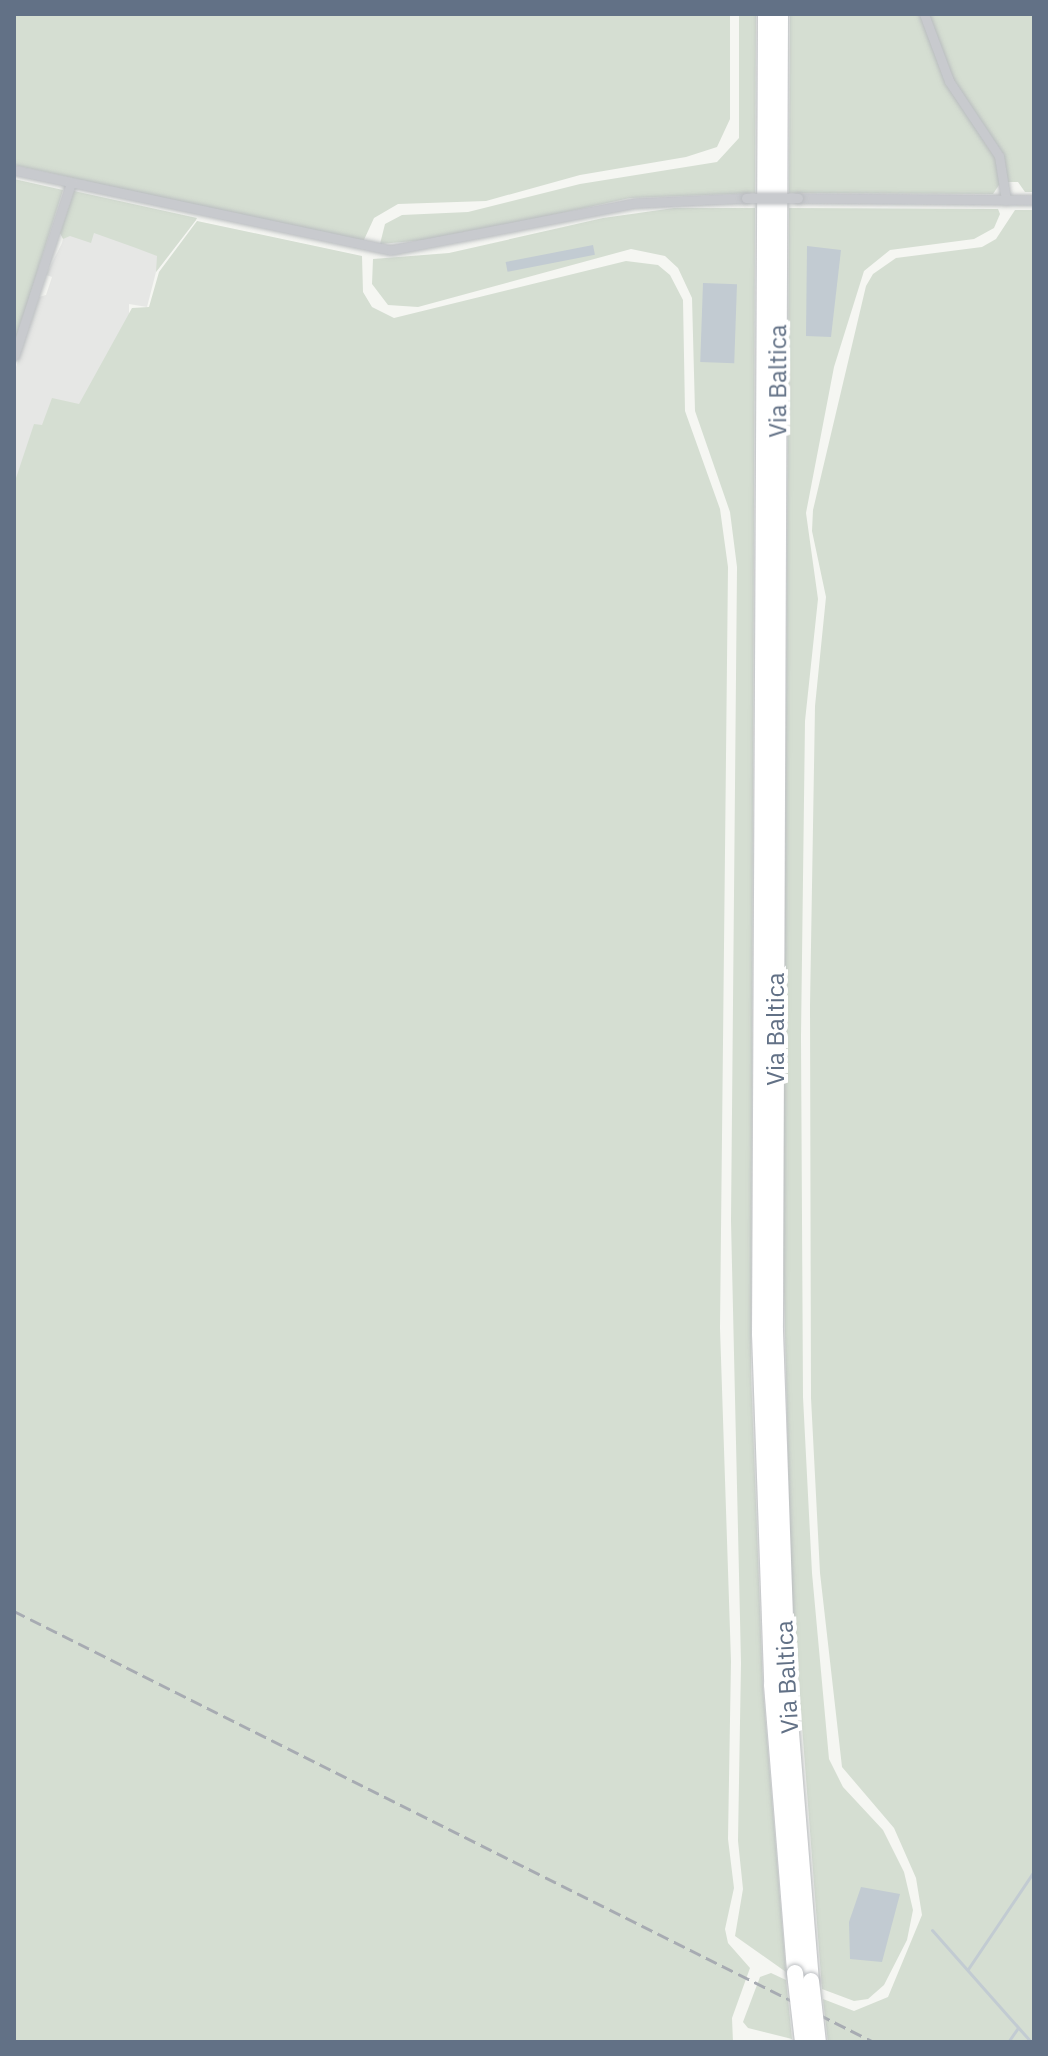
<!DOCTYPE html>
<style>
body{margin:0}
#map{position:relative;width:1048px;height:2056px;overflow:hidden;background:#f5f6f2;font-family:"IBM Plex Sans",sans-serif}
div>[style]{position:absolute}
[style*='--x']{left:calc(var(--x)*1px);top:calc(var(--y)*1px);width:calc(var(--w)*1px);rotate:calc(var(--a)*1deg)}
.built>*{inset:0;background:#e6e7e5}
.green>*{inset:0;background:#d5ded2}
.water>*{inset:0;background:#c2cbd2;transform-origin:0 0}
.stream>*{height:3px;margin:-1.5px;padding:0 1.5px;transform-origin:1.5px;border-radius:1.5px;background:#c2cbd2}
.roads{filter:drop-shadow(0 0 2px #b9bcbf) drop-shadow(0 0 2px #b9bcbf)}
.minor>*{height:9px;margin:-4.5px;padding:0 4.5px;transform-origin:4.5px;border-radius:4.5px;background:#c8cace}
.motorway>*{height:16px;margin:-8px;padding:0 8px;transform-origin:8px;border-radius:8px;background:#fff}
.rail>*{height:3px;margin-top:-1.5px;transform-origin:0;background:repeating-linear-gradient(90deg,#a7abb2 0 12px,transparent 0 18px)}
.bridges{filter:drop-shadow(0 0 2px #b9bcbf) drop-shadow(0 0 2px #b9bcbf)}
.minor-bridge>*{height:9px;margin:-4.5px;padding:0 4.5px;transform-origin:4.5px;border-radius:4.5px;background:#c8cace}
.motorway-bridge>*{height:16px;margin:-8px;padding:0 8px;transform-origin:8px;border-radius:8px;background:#fff}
span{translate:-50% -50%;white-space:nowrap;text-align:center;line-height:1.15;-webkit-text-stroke:8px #fff;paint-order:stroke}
.street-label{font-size:24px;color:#627186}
.frame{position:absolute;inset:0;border:16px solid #627186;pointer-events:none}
</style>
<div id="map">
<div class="built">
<i style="clip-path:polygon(73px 193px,196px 220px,156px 272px,147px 307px,129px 304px,129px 320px,79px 405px,14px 492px,14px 373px,39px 297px,46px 295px,52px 277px,46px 275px,62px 243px)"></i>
</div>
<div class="green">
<i style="clip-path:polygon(14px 14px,730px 14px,730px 119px,717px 147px,686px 157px,580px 175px,486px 201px,398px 204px,374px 218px,363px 242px,14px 165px)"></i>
<i style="clip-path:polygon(739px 14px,756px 14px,755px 193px,630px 198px,447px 238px,380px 244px,385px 224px,402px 215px,468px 212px,580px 184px,717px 162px,739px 138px)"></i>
<i style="clip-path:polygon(790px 14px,1034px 14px,1034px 192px,1025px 192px,1018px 182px,1001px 182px,993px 194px,789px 193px)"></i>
<i style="clip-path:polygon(14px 179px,63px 190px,14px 346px)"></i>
<i style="clip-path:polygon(74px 191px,197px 218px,196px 220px,156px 272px,157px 256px,136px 248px,94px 233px,91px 243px,70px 236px,63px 239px,60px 233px)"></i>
<i style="clip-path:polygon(674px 208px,755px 208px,751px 1373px,763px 1688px,786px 1972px,735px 1936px,743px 1889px,738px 1841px,741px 1663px,731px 1221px,737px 567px,730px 512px,695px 411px,692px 298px,678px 268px,665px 256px,631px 249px,418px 307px,388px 305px,372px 284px,373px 259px,449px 253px,603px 218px)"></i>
<i style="clip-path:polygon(789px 208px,998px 209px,1000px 214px,994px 228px,974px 239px,890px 250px,864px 271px,834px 367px,806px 513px,818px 599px,805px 721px,801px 1037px,803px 1397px,812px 1573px,829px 1759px,843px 1787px,883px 1830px,904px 1872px,913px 1910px,907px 1940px,884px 1985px,868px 1999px,854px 2001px,822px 1989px,791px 1581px,783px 1250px)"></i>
<i style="clip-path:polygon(1015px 210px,1034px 210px,1034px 2042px,828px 2042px,823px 1999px,854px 2011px,888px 1997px,922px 1915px,916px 1878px,894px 1828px,842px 1767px,820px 1573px,811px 1398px,810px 1006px,815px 706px,826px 597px,812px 531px,813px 510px,866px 286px,873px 274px,896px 258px,982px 247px,996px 239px)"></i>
<i style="clip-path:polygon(197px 221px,362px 256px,363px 292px,372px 307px,394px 318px,626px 261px,658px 265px,670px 275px,683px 300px,685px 411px,720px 509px,728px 567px,720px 1328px,731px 1661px,728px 1839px,734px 1888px,725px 1929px,728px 1943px,750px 1968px,732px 2018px,733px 2042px,14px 2042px,14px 484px,34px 424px,42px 425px,52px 398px,79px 404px,132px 308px,149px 307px,159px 272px)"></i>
<i style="clip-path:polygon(771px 1973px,786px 1980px,792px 2039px,748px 2028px,743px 2022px,760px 1977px)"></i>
</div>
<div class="water">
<i style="left:593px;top:245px;width:10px;height:89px;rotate:79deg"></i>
<i style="clip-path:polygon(807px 246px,841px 250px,831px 337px,806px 336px)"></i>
<i style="left:703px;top:283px;width:34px;height:79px;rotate:2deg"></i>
<i style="clip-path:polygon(861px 1887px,900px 1894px,882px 1962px,850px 1959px,849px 1922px)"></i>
</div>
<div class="stream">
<i style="--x:932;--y:1930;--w:149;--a:48.5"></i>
<i style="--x:968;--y:1969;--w:118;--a:-56"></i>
<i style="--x:1008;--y:2042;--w:16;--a:-55"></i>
</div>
<div class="roads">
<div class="minor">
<i style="--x:924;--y:14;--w:72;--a:69.5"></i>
<i style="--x:949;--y:81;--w:90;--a:56.3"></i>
<i style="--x:999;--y:156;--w:45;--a:81"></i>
<i style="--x:14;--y:170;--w:385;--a:12"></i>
<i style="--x:391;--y:250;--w:249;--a:-10.9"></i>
<i style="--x:636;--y:203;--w:110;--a:-2.6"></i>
<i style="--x:798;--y:198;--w:236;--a:0.5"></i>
<i style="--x:14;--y:356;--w:182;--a:-71.8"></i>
</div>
<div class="motorway">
<i style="--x:766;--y:14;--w:1320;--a:90.26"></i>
<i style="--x:760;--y:1334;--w:351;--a:88"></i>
<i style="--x:772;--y:1685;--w:289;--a:85.4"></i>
<i style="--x:780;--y:14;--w:1317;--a:90.22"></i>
<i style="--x:775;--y:1331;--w:352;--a:88"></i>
<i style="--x:787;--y:1683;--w:299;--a:85.4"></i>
</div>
</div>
<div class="rail">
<i style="--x:14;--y:1611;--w:962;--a:26.62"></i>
</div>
<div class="bridges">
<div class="minor-bridge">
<i style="--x:746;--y:198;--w:52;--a:0"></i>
</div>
<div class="motorway-bridge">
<i style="--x:795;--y:1973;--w:69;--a:83.4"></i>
<i style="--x:811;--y:1981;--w:61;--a:83.5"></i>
</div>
</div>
<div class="street-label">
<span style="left:778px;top:381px;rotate:-90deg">Via Baltica</span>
<span style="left:776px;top:1029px;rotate:-90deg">Via Baltica</span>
<span style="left:787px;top:1677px;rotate:-93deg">Via Baltica</span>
</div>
<div class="frame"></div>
</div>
